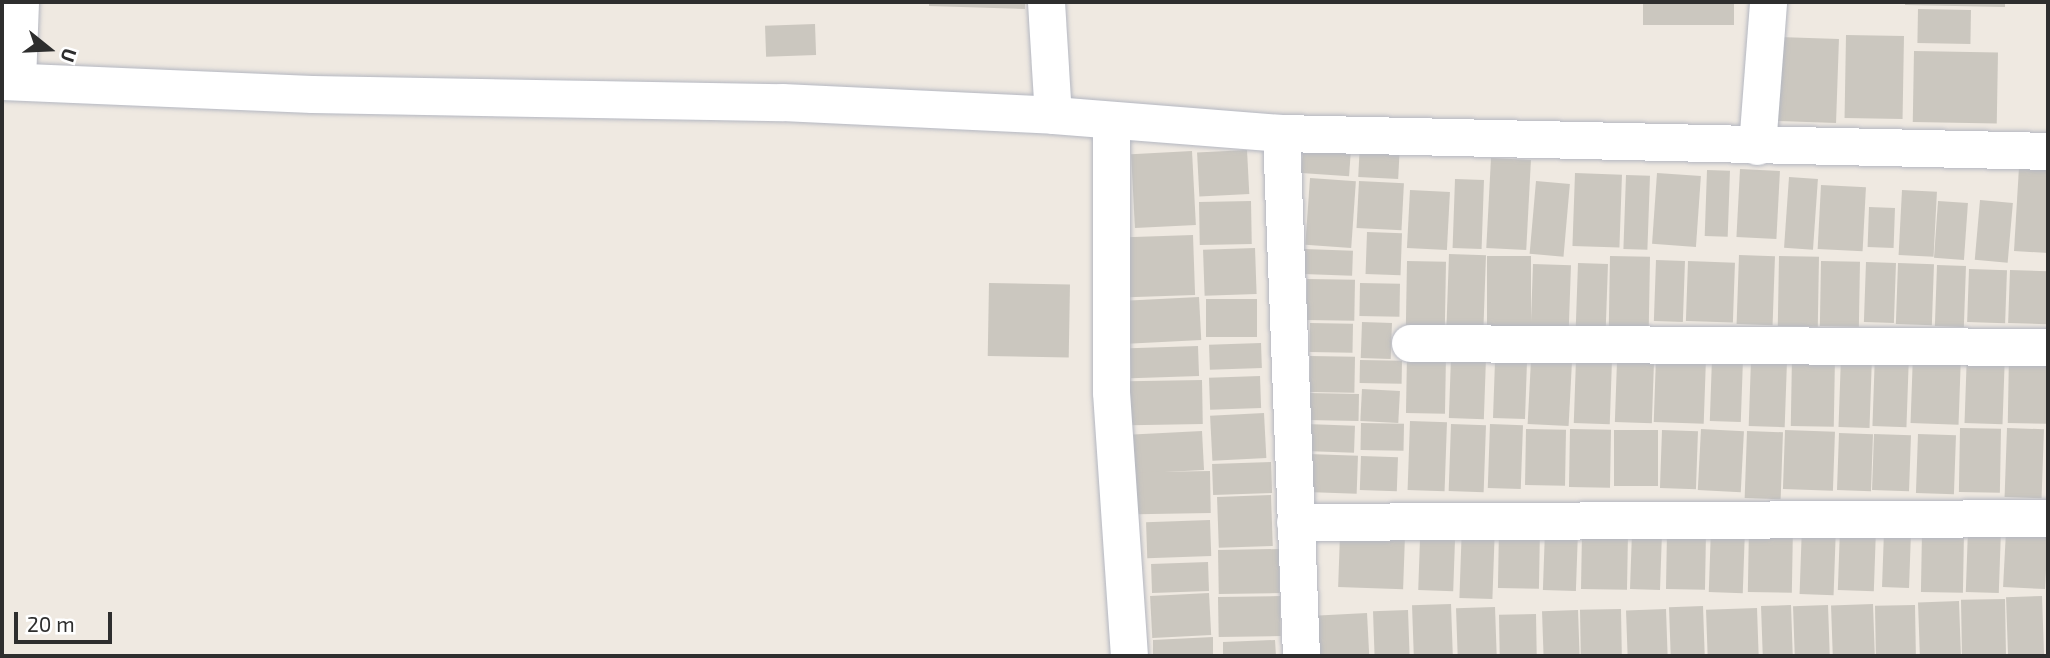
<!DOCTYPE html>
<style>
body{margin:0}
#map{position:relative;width:2050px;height:658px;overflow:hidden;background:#efe9e1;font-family:"Exo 2",sans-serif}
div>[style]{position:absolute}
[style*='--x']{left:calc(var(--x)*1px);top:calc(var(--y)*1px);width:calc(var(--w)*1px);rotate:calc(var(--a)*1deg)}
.building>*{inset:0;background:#cbc7bf;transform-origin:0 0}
.roads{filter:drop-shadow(0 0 2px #b4b7c1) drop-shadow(0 0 2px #b4b7c1)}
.minor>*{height:37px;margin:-18.5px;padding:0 18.5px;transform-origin:18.5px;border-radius:18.5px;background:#fff}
span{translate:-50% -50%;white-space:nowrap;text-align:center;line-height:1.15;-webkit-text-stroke:5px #fff;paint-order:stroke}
.frame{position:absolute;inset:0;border:4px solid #2e2e2e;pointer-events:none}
.north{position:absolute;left:14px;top:14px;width:70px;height:70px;-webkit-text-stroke:5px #fff;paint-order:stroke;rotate:108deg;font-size:19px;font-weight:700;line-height:28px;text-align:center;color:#2e2e2e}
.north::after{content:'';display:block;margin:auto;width:24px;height:32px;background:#2e2e2e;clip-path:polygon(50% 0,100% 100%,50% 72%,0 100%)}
.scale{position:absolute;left:14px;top:612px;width:98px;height:32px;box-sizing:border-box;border:4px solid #2e2e2e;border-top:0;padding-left:9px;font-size:21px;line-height:24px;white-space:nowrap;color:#2e2e2e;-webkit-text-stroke:5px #fff;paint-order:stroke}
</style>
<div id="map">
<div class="building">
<i style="clip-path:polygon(929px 2px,1025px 2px,1025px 9px,929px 6px)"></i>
<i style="left:1643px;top:2px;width:91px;height:23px"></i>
<i style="clip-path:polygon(1905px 2px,2005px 2px,2005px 7px,1905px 5px)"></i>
<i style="left:1918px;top:9px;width:53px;height:34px;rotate:1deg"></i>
<i style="left:815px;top:24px;width:31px;height:50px;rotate:88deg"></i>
<i style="left:1846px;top:35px;width:58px;height:83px;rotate:1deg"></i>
<i style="left:1779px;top:37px;width:60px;height:84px;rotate:2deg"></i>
<i style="left:1914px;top:51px;width:84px;height:71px;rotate:1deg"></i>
<i style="left:1360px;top:143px;width:40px;height:34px;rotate:3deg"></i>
<i style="left:1303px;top:147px;width:48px;height:26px;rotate:4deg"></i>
<i style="left:1247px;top:150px;width:44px;height:50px;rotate:87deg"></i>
<i style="left:1192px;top:151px;width:74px;height:61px;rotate:87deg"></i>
<i style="left:1491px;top:158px;width:40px;height:90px;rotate:3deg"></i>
<i style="clip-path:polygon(2019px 167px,2048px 169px,2048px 253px,2014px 251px)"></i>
<i style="left:1740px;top:169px;width:40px;height:68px;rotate:3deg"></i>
<i style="left:1707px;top:170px;width:23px;height:66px;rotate:2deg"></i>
<i style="left:1575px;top:173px;width:47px;height:73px;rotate:2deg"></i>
<i style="left:1657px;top:173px;width:44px;height:71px;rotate:4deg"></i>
<i style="left:1626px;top:175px;width:24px;height:74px;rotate:2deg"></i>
<i style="left:1789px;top:177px;width:29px;height:71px;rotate:4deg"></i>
<i style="left:1310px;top:178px;width:46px;height:67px;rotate:4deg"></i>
<i style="left:1455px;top:179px;width:29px;height:69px;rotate:2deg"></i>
<i style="left:1359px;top:181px;width:45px;height:47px;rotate:3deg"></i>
<i style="left:1536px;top:181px;width:34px;height:73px;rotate:5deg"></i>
<i style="left:1821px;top:185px;width:45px;height:64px;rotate:3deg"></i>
<i style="left:1410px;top:190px;width:40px;height:58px;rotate:3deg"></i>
<i style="left:1902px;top:190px;width:35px;height:65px;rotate:3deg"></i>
<i style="left:1980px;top:200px;width:33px;height:60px;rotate:5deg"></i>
<i style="left:1251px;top:201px;width:43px;height:52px;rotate:89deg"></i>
<i style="left:1938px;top:201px;width:30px;height:57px;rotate:4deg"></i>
<i style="left:1869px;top:207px;width:26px;height:40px;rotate:2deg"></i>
<i style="left:1367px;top:232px;width:35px;height:42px;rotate:2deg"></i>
<i style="left:1193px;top:235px;width:60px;height:67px;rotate:88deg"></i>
<i style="left:1255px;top:248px;width:46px;height:52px;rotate:88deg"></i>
<i style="left:1304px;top:249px;width:49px;height:25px;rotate:2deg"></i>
<i style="left:1449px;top:254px;width:37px;height:74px;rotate:2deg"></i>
<i style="left:1739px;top:255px;width:36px;height:69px;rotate:2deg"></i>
<i style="left:1487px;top:256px;width:44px;height:70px"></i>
<i style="left:1610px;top:256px;width:40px;height:72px;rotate:1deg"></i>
<i style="left:1779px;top:256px;width:40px;height:70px;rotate:1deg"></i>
<i style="left:1656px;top:260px;width:29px;height:61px;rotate:2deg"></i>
<i style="left:1407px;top:261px;width:39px;height:65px;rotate:1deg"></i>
<i style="left:1688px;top:261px;width:47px;height:60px;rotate:2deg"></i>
<i style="left:1821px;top:261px;width:39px;height:65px;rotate:1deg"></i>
<i style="left:1866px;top:262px;width:30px;height:60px;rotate:2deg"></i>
<i style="left:1578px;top:263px;width:30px;height:63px;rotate:2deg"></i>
<i style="left:1898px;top:263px;width:36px;height:61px;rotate:2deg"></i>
<i style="left:1533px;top:264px;width:38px;height:63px;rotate:2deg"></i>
<i style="left:1937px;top:265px;width:29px;height:61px;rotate:2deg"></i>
<i style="left:1969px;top:269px;width:38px;height:53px;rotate:2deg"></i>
<i style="left:2010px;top:270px;width:38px;height:53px;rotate:2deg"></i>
<i style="left:1307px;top:279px;width:48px;height:41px;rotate:1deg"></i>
<i style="left:989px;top:283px;width:81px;height:73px;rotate:1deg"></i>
<i style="left:1360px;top:283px;width:40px;height:33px;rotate:1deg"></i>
<i style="left:1199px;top:297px;width:43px;height:74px;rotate:87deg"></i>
<i style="left:1257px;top:299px;width:38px;height:51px;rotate:90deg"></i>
<i style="left:1362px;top:322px;width:30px;height:36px;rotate:2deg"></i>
<i style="left:1310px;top:323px;width:43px;height:29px;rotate:1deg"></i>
<i style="left:1261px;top:343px;width:25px;height:52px;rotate:88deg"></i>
<i style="left:1198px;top:346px;width:30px;height:68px;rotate:88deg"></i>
<i style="left:1967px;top:352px;width:38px;height:71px;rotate:2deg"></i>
<i style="left:1875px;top:353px;width:34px;height:73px;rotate:2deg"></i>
<i style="left:1913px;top:353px;width:48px;height:70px;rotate:2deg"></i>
<i style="left:2009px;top:353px;width:39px;height:70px;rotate:1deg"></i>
<i style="left:1407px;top:354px;width:39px;height:59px;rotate:1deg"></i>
<i style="left:1310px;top:356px;width:45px;height:36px;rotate:1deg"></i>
<i style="left:1792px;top:356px;width:43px;height:70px;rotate:1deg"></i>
<i style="left:1841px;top:356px;width:31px;height:71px;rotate:2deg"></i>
<i style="left:1451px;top:357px;width:35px;height:61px;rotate:2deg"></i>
<i style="left:1656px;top:357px;width:50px;height:65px;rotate:2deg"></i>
<i style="left:1712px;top:358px;width:31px;height:63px;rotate:2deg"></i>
<i style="left:1576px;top:359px;width:36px;height:64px;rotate:2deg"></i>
<i style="left:1360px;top:360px;width:42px;height:23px;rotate:1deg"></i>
<i style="left:1531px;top:360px;width:41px;height:64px;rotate:3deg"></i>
<i style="left:1751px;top:360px;width:36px;height:66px;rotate:2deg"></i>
<i style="left:1495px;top:361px;width:32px;height:57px;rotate:2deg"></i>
<i style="left:1617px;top:361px;width:37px;height:61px;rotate:2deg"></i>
<i style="left:1260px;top:376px;width:32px;height:51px;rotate:88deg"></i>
<i style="left:1202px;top:380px;width:44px;height:73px;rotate:89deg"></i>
<i style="left:1362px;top:389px;width:38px;height:32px;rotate:3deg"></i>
<i style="left:1308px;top:393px;width:51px;height:27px;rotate:1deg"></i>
<i style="left:1264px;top:413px;width:45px;height:54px;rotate:87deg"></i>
<i style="left:1410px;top:421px;width:37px;height:69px;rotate:2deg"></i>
<i style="left:1361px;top:423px;width:43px;height:27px;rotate:1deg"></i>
<i style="left:1306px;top:424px;width:49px;height:27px;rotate:2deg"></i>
<i style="left:1451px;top:424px;width:35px;height:67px;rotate:2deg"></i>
<i style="left:1490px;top:424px;width:33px;height:64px;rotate:2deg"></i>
<i style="left:1960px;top:428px;width:41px;height:64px;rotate:1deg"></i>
<i style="left:2007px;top:428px;width:37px;height:69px;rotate:2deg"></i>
<i style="left:1526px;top:429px;width:40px;height:56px;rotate:1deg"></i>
<i style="left:1570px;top:429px;width:41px;height:58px;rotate:1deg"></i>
<i style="left:1701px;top:429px;width:43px;height:61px;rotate:3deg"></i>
<i style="left:1614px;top:430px;width:44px;height:56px"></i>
<i style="left:1662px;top:430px;width:36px;height:58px;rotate:2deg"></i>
<i style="left:1785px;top:430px;width:50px;height:59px;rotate:2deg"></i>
<i style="left:1202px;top:431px;width:39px;height:69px;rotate:87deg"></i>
<i style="left:1747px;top:431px;width:36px;height:67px;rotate:2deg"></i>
<i style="left:1839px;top:433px;width:34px;height:57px;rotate:2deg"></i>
<i style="left:1874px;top:434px;width:37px;height:56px;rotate:2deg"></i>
<i style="left:1918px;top:434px;width:38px;height:59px;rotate:2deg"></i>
<i style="left:1308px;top:454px;width:50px;height:38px;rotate:2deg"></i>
<i style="left:1361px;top:456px;width:37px;height:34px;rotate:2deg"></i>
<i style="left:1271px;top:462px;width:31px;height:59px;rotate:88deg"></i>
<i style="left:1210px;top:471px;width:42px;height:74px;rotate:89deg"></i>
<i style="left:1271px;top:495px;width:51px;height:54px;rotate:88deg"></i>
<i style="left:1210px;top:520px;width:36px;height:64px;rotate:88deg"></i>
<i style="left:1462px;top:524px;width:33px;height:74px;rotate:2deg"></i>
<i style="left:1749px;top:525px;width:44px;height:67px;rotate:1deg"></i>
<i style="left:1802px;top:525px;width:34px;height:69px;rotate:2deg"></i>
<i style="left:1499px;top:527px;width:41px;height:61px;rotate:1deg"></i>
<i style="left:1711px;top:528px;width:34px;height:64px;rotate:2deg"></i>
<i style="left:1840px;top:528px;width:36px;height:62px;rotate:2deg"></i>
<i style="left:1968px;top:529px;width:33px;height:63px;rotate:2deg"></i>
<i style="left:1545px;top:530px;width:33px;height:60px;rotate:2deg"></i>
<i style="left:1667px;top:531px;width:39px;height:58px;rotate:1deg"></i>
<i style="left:1884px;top:531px;width:27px;height:56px;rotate:2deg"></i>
<i style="left:1922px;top:531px;width:42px;height:61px;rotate:1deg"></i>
<i style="left:2006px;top:531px;width:42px;height:56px;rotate:3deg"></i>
<i style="left:1582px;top:532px;width:46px;height:57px;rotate:1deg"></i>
<i style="left:1632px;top:532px;width:30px;height:57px;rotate:2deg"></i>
<i style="left:1340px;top:534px;width:65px;height:53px;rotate:2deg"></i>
<i style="left:1420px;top:539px;width:35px;height:51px;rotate:2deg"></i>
<i style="left:1279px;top:549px;width:44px;height:61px;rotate:89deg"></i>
<i style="left:1208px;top:562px;width:29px;height:57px;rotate:88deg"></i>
<i style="left:1209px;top:593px;width:42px;height:59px;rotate:87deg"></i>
<i style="left:1280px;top:596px;width:40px;height:62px;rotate:89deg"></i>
<i style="left:2042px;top:596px;width:59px;height:36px;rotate:88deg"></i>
<i style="left:2005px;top:599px;width:57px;height:44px;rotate:89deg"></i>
<i style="left:1959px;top:601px;width:55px;height:41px;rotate:88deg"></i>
<i style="left:1451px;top:604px;width:52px;height:39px;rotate:88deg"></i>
<i style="left:1873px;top:604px;width:52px;height:42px;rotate:88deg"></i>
<i style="left:1791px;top:605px;width:51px;height:30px;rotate:88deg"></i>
<i style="left:1828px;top:605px;width:51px;height:35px;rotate:88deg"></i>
<i style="left:1915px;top:605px;width:51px;height:40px;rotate:89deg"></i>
<i style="left:1703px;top:606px;width:50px;height:34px;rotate:88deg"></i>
<i style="left:1495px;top:607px;width:49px;height:39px;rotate:88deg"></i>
<i style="left:1757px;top:608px;width:48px;height:51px;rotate:88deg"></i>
<i style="left:1621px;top:609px;width:47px;height:41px;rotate:89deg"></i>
<i style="left:1666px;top:609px;width:47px;height:40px;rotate:88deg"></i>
<i style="left:1408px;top:610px;width:46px;height:35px;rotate:88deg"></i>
<i style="left:1578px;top:610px;width:46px;height:36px;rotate:88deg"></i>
<i style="left:1367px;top:613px;width:43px;height:53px;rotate:87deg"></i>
<i style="left:1536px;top:614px;width:42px;height:37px;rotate:89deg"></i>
<i style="clip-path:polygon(1213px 637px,1213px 656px,1153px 656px,1153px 640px)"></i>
<i style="clip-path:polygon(1275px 640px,1276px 656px,1223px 656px,1223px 642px)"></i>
</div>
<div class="roads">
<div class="minor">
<i style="--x:1046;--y:2;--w:113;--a:86.5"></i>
<i style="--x:17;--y:80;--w:78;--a:-87.8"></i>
<i style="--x:2;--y:81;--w:310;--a:2.4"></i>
<i style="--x:312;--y:94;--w:470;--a:1"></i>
<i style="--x:782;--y:102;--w:271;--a:2.7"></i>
<i style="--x:1053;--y:115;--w:229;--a:4.5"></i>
<i style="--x:1281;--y:133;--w:767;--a:1.34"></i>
<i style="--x:1111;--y:120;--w:272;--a:90"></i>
<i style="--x:1111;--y:392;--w:265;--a:86.1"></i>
<i style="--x:1281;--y:133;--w:523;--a:87.81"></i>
<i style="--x:1757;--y:146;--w:144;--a:-85.6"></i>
<i style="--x:1410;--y:343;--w:638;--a:0.36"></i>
<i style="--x:1295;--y:522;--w:753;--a:-0.3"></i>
</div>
</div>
<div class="frame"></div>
<div class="north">U</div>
<div class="scale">20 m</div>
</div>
